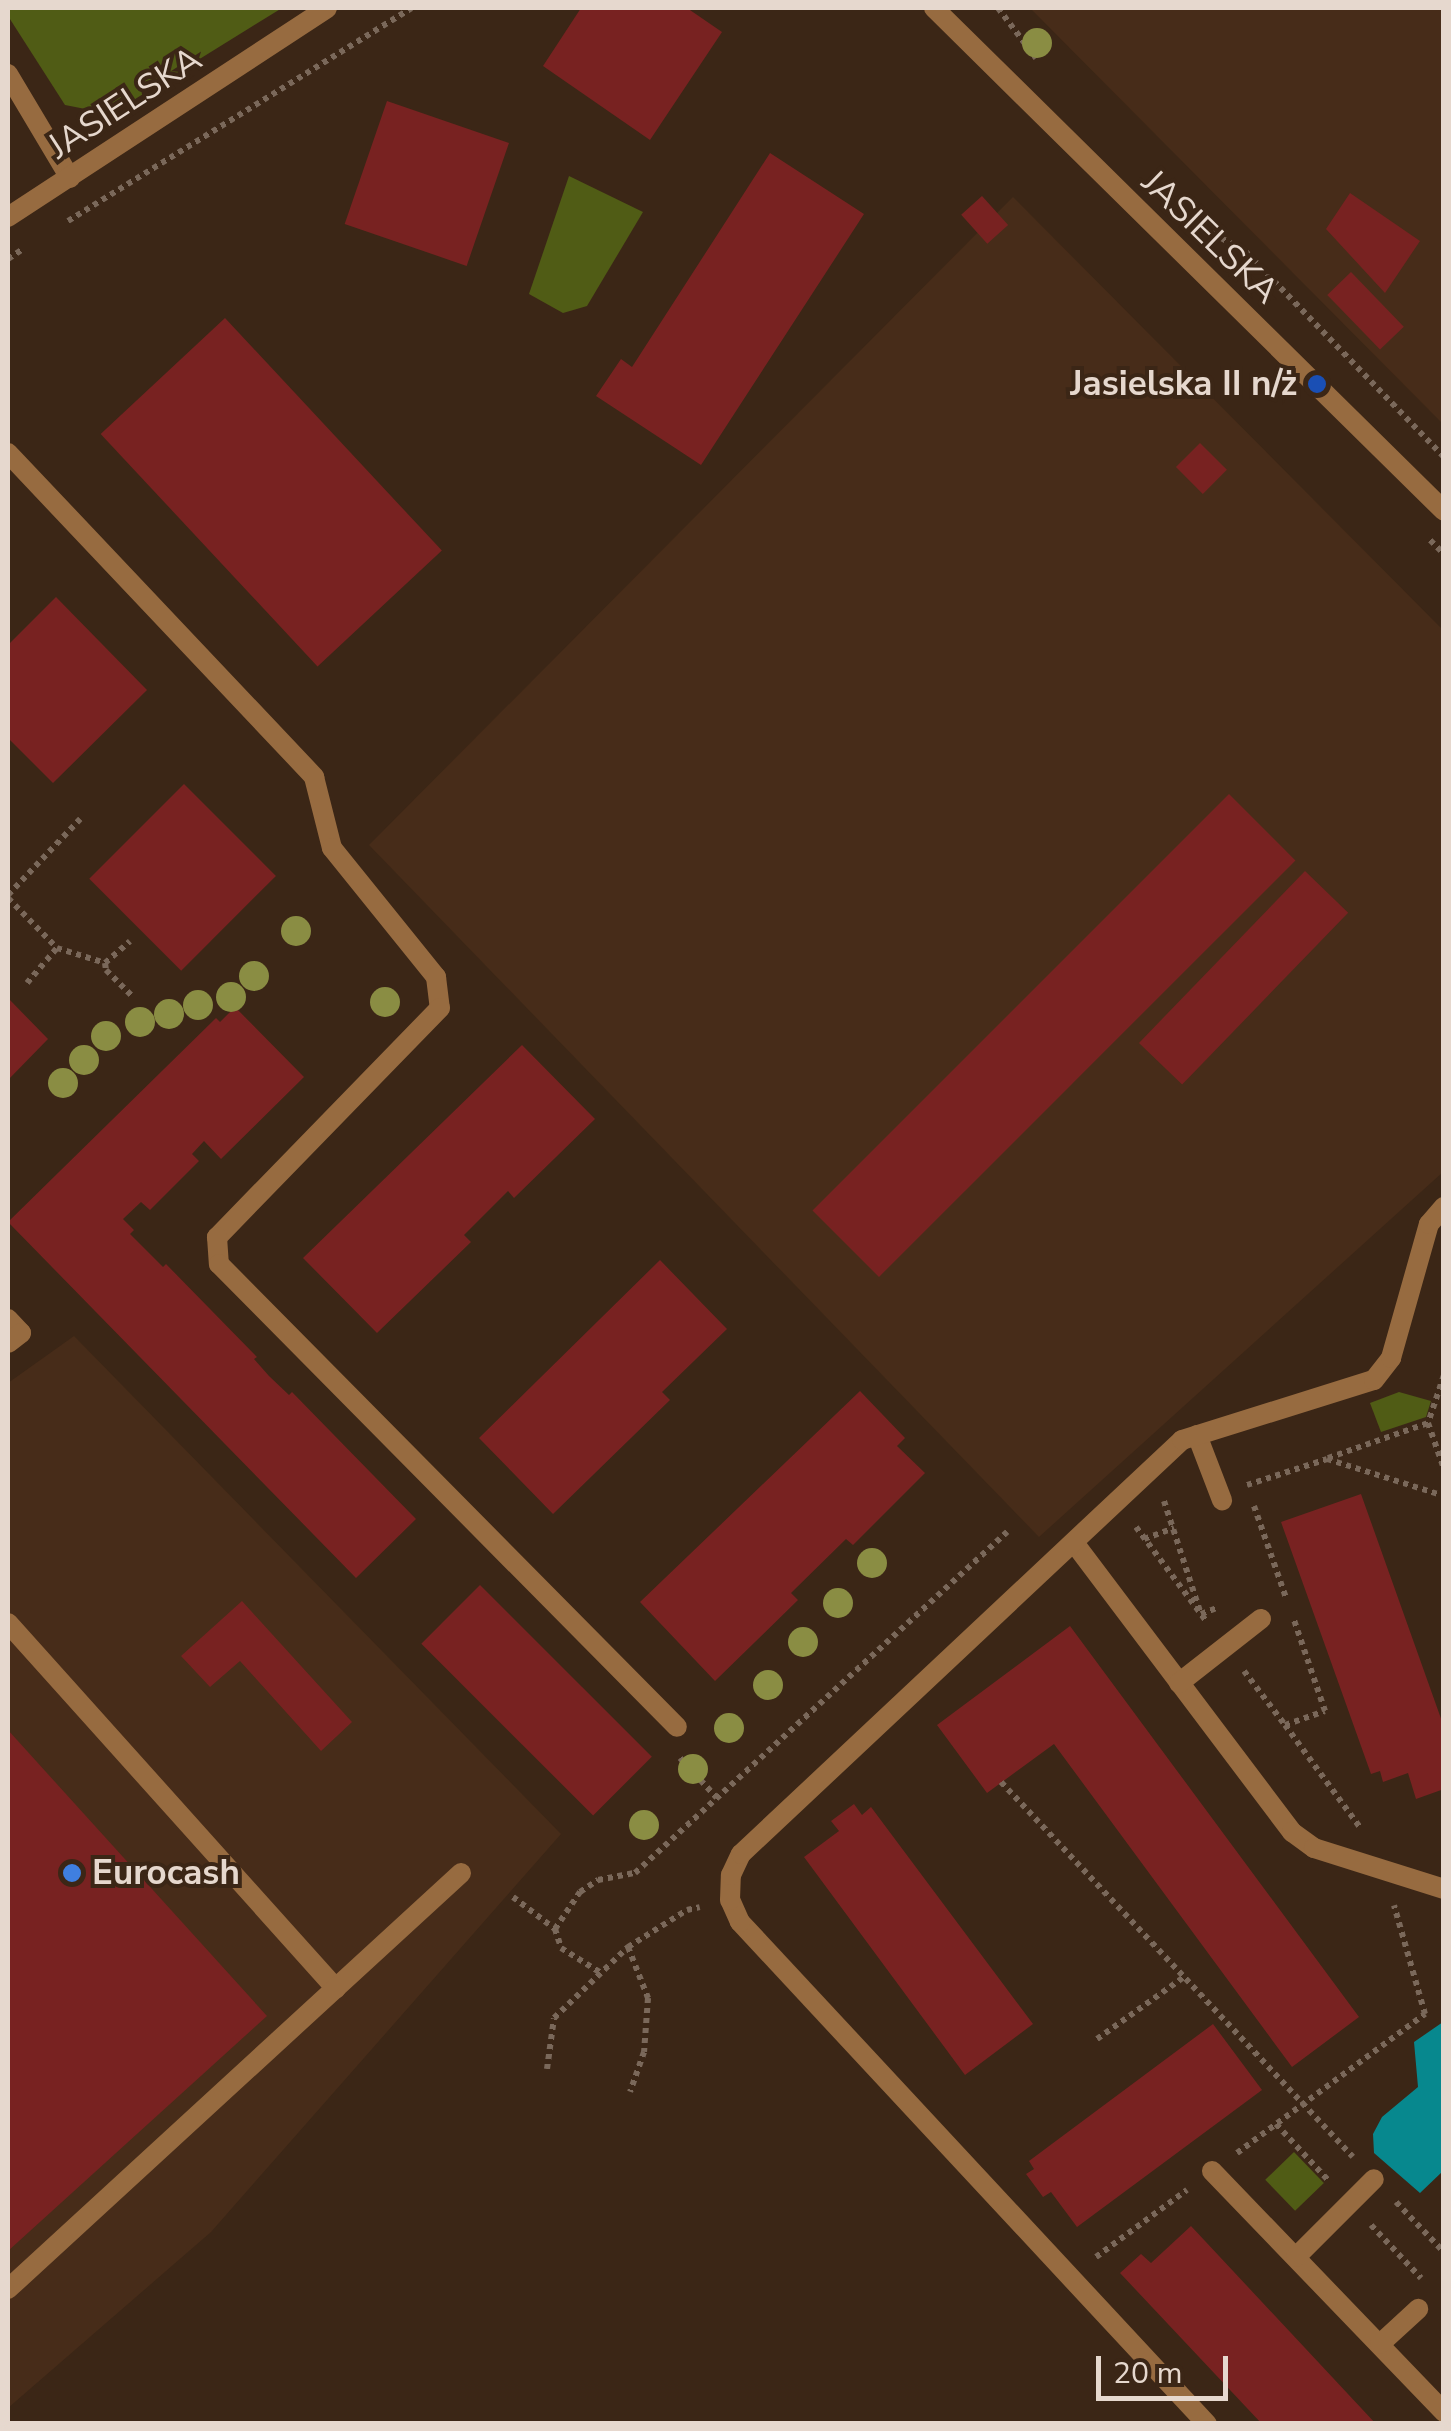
<!DOCTYPE html>
<meta charset="utf-8">
<style>
body{margin:0}
#map{position:relative;width:1451px;height:2431px;overflow:hidden;background:#3b2616;font-family:"Nunito Sans",sans-serif}
div>[style]{position:absolute}
[style*='--x']{left:calc(var(--x)*1px);top:calc(var(--y)*1px);width:calc(var(--w)*1px);rotate:calc(var(--a)*1deg)}
.built>*{inset:0;background:#472c19}
.green>*{inset:0;background:#505c15;transform-origin:0 0}
.water>*{inset:0;background:#07888e}
.building>*{inset:0;background:#782221;transform-origin:0 0}
.path>*{height:6px;margin-top:-3px;transform-origin:0;background:repeating-linear-gradient(90deg,#7a685a 0 5px,transparent 0 10px)}
.service>*{height:20px;margin:-10px;padding:0 10px;transform-origin:10px;border-radius:10px;background:#976b40}
.minor>*{height:20px;margin:-10px;padding:0 10px;transform-origin:10px;border-radius:10px;background:#976b40}
.trees>*{width:30px;height:30px;margin:-15px;border-radius:50%;background:#8a8d43}
.dots>*{width:28px;height:28px;translate:-50% -50%;box-sizing:border-box;border:5px solid #3b2616;border-radius:50%}
span{translate:-50% -50%;white-space:nowrap;text-align:center;line-height:1.15;-webkit-text-stroke:8px #3b2616;paint-order:stroke}
.street-label{font-size:35px;color:#e6d8ce}
.poi-label{font-size:35px;color:#e6d8ce;font-weight:700}
.right{translate:-100% -50%;text-align:right}
.left{translate:0 -50%;text-align:left}
.frame{position:absolute;inset:0;border:10px solid #e6d8ce;pointer-events:none}
.scale{position:absolute;left:1096px;top:2356px;width:132px;height:45px;box-sizing:border-box;border:5px solid #e6d8ce;border-top:0;padding-left:12px;font-size:30px;line-height:35px;white-space:nowrap;color:#e6d8ce;-webkit-text-stroke:8px #3b2616;paint-order:stroke}
</style>
<div id="map">
<div class="built">
<i style="clip-path:polygon(1030px 8px,1443px 8px,1443px 424px)"></i>
<i style="clip-path:polygon(1013px 197px,1443px 630px,1443px 1172px,1039px 1537px,369px 845px)"></i>
<i style="clip-path:polygon(74px 1336px,561px 1834px,211px 2232px,8px 2408px,8px 1383px)"></i>
</div>
<div class="green">
<i style="clip-path:polygon(8px 8px,282px 8px,111px 114px,65px 105px,8px 16px)"></i>
<i style="clip-path:polygon(569px 176px,643px 212px,587px 306px,563px 313px,529px 294px)"></i>
<i style="clip-path:polygon(1399px 1392px,1431px 1401px,1426px 1417px,1381px 1432px,1370px 1403px)"></i>
<i style="left:1294px;top:2152px;width:43px;height:40px;rotate:46deg"></i>
</div>
<div class="water">
<i style="clip-path:polygon(1443px 2022px,1443px 2171px,1420px 2193px,1374px 2153px,1373px 2134px,1382px 2117px,1418px 2087px,1414px 2042px)"></i>
</div>
<div class="building">
<i style="clip-path:polygon(581px 8px,687px 8px,722px 32px,650px 140px,543px 66px)"></i>
<i style="left:387px;top:101px;width:129px;height:130px;rotate:19deg"></i>
<i style="clip-path:polygon(770px 153px,864px 214px,701px 465px,596px 396px,621px 359px,632px 367px)"></i>
<i style="clip-path:polygon(1350px 193px,1420px 241px,1385px 293px,1326px 229px)"></i>
<i style="left:982px;top:196px;width:39px;height:28px;rotate:48deg"></i>
<i style="left:1351px;top:272px;width:76px;height:33px;rotate:46deg"></i>
<i style="left:225px;top:318px;width:318px;height:170px;rotate:47deg"></i>
<i style="left:1200px;top:443px;width:38px;height:34px;rotate:45deg"></i>
<i style="clip-path:polygon(56px 597px,147px 690px,53px 783px,8px 738px,8px 645px)"></i>
<i style="left:184px;top:784px;width:130px;height:134px;rotate:45deg"></i>
<i style="left:1229px;top:794px;width:94px;height:589px;rotate:45deg"></i>
<i style="left:1305px;top:871px;width:60px;height:239px;rotate:44deg"></i>
<i style="clip-path:polygon(8px 998px,48px 1039px,8px 1080px)"></i>
<i style="clip-path:polygon(235px 1007px,304px 1077px,221px 1159px,204px 1141px,192px 1154px,199px 1161px,150px 1210px,141px 1202px,123px 1219px,134px 1230px,130px 1234px,163px 1267px,166px 1264px,257px 1357px,254px 1359px,269px 1376px,289px 1395px,292px 1392px,416px 1519px,356px 1578px,8px 1222px,216px 1018px,220px 1022px)"></i>
<i style="clip-path:polygon(522px 1045px,595px 1119px,514px 1198px,508px 1191px,464px 1235px,471px 1242px,377px 1333px,303px 1258px)"></i>
<i style="clip-path:polygon(660px 1260px,727px 1329px,662px 1392px,670px 1400px,553px 1514px,479px 1438px)"></i>
<i style="clip-path:polygon(860px 1391px,905px 1438px,897px 1446px,925px 1473px,853px 1545px,846px 1539px,791px 1593px,798px 1600px,715px 1681px,640px 1602px)"></i>
<i style="clip-path:polygon(1361px 1494px,1444px 1727px,1444px 1789px,1416px 1799px,1408px 1773px,1383px 1782px,1380px 1771px,1371px 1774px,1281px 1522px)"></i>
<i style="left:480px;top:1585px;width:243px;height:83px;rotate:45deg"></i>
<i style="clip-path:polygon(242px 1601px,352px 1722px,321px 1751px,240px 1661px,210px 1687px,181px 1656px)"></i>
<i style="clip-path:polygon(1070px 1626px,1359px 2017px,1292px 2067px,1054px 1744px,987px 1793px,937px 1725px)"></i>
<i style="clip-path:polygon(8px 1730px,267px 2016px,8px 2251px)"></i>
<i style="clip-path:polygon(854px 1804px,862px 1815px,871px 1807px,1033px 2024px,965px 2075px,804px 1857px,839px 1831px,831px 1821px)"></i>
<i style="clip-path:polygon(1213px 2024px,1262px 2090px,1077px 2227px,1051px 2192px,1043px 2197px,1026px 2174px,1034px 2169px,1029px 2161px)"></i>
<i style="clip-path:polygon(1191px 2226px,1376px 2424px,1262px 2424px,1120px 2273px,1141px 2254px,1151px 2263px)"></i>
</div>
<div class="path">
<i style="--x:998;--y:8;--w:63;--a:52.8"></i>
<i style="--x:68;--y:221;--w:404;--a:-31.8"></i>
<i style="--x:1212;--y:233;--w:39;--a:29"></i>
<i style="--x:1246;--y:252;--w:285;--a:46"></i>
<i style="--x:8;--y:259;--w:18;--a:-34"></i>
<i style="--x:1430;--y:540;--w:20;--a:45"></i>
<i style="--x:8;--y:895;--w:105;--a:-46.5"></i>
<i style="--x:8;--y:898;--w:70;--a:45.6"></i>
<i style="--x:57;--y:948;--w:50;--a:17.4"></i>
<i style="--x:105;--y:963;--w:33;--a:-41"></i>
<i style="--x:105;--y:963;--w:7;--a:82"></i>
<i style="--x:106;--y:970;--w:37;--a:45"></i>
<i style="--x:27;--y:983;--w:46;--a:-49.4"></i>
<i style="--x:1444;--y:1375;--w:51;--a:108.4"></i>
<i style="--x:1428;--y:1423;--w:49;--a:70.8"></i>
<i style="--x:1328;--y:1458;--w:106;--a:-19.3"></i>
<i style="--x:1247;--y:1485;--w:84;--a:-18"></i>
<i style="--x:1327;--y:1459;--w:123;--a:17.5"></i>
<i style="--x:1164;--y:1501;--w:119;--a:71.9"></i>
<i style="--x:1201;--y:1614;--w:19;--a:-21"></i>
<i style="--x:1254;--y:1506;--w:97;--a:70.8"></i>
<i style="--x:1136;--y:1527;--w:117;--a:53.3"></i>
<i style="--x:1144;--y:1539;--w:32;--a:-20"></i>
<i style="--x:1244;--y:1671;--w:68;--a:52.8"></i>
<i style="--x:1285;--y:1725;--w:42;--a:-19.3"></i>
<i style="--x:1325;--y:1711;--w:96;--a:-108.8"></i>
<i style="--x:1285;--y:1725;--w:129;--a:53.8"></i>
<i style="--x:680;--y:1758;--w:54;--a:47.2"></i>
<i style="--x:1001;--y:1782;--w:514;--a:46.81"></i>
<i style="--x:513;--y:1897;--w:53;--a:37.3"></i>
<i style="--x:555;--y:1929;--w:20;--a:72"></i>
<i style="--x:561;--y:1948;--w:47;--a:32"></i>
<i style="--x:555;--y:1929;--w:45;--a:-56"></i>
<i style="--x:580;--y:1892;--w:22;--a:-34"></i>
<i style="--x:598;--y:1880;--w:38;--a:-11"></i>
<i style="--x:635;--y:1873;--w:505;--a:-42.51"></i>
<i style="--x:628;--y:1947;--w:55;--a:68.6"></i>
<i style="--x:648;--y:1998;--w:54;--a:94.2"></i>
<i style="--x:644;--y:2052;--w:42;--a:109.3"></i>
<i style="--x:1097;--y:2039;--w:107;--a:-35.5"></i>
<i style="--x:547;--y:2069;--w:51;--a:-82.2"></i>
<i style="--x:554;--y:2018;--w:103;--a:-43.8"></i>
<i style="--x:628;--y:1947;--w:70;--a:-32.1"></i>
<i style="--x:687;--y:1910;--w:13;--a:-13"></i>
<i style="--x:1276;--y:2124;--w:76;--a:47.1"></i>
<i style="--x:1237;--y:2153;--w:234;--a:-36.5"></i>
<i style="--x:1425;--y:2014;--w:113;--a:-105.9"></i>
<i style="--x:1396;--y:2202;--w:69;--a:46.2"></i>
<i style="--x:1371;--y:2225;--w:73;--a:46.7"></i>
<i style="--x:1096;--y:2257;--w:113;--a:-36.4"></i>
</div>
<div class="service">
<i style="--x:8;--y:74;--w:121;--a:59.2"></i>
<i style="--x:8;--y:453;--w:446;--a:46.6"></i>
<i style="--x:314;--y:777;--w:73;--a:75.8"></i>
<i style="--x:332;--y:848;--w:166;--a:51.1"></i>
<i style="--x:436;--y:977;--w:31;--a:83"></i>
<i style="--x:440;--y:1008;--w:320;--a:134.2"></i>
<i style="--x:217;--y:1237;--w:27;--a:86"></i>
<i style="--x:219;--y:1264;--w:651;--a:45.31"></i>
<i style="--x:8;--y:1319;--w:19;--a:47"></i>
<i style="--x:21;--y:1333;--w:16;--a:142"></i>
<i style="--x:1197;--y:1435;--w:70;--a:69"></i>
<i style="--x:1075;--y:1544;--w:361;--a:53"></i>
<i style="--x:1292;--y:1832;--w:27;--a:36"></i>
<i style="--x:1314;--y:1848;--w:136;--a:17.5"></i>
<i style="--x:8;--y:1623;--w:491;--a:48.1"></i>
<i style="--x:1179;--y:1683;--w:104;--a:-38"></i>
<i style="--x:1212;--y:2171;--w:335;--a:46.1"></i>
<i style="--x:1296;--y:2257;--w:110;--a:-45"></i>
<i style="--x:8;--y:2289;--w:615;--a:-42.56"></i>
<i style="--x:1380;--y:2344;--w:52;--a:-42.6"></i>
<i style="--x:1207;--y:2424;--w:686;--a:-132.93"></i>
<i style="--x:740;--y:1922;--w:24;--a:-114"></i>
<i style="--x:730;--y:1900;--w:25;--a:-88"></i>
<i style="--x:731;--y:1875;--w:23;--a:-65"></i>
<i style="--x:741;--y:1854;--w:605;--a:-43.19"></i>
<i style="--x:1182;--y:1440;--w:201;--a:-17.4"></i>
<i style="--x:1374;--y:1380;--w:28;--a:-52"></i>
<i style="--x:1391;--y:1358;--w:139;--a:-74.2"></i>
<i style="--x:1429;--y:1224;--w:23;--a:-49"></i>
</div>
<div class="minor">
<i style="--x:934;--y:8;--w:716;--a:44.6"></i>
<i style="--x:8;--y:217;--w:381;--a:-33.2"></i>
</div>
<div class="trees">
<i style="left:1037px;top:43px"></i>
<i style="left:296px;top:931px"></i>
<i style="left:254px;top:976px"></i>
<i style="left:231px;top:997px"></i>
<i style="left:385px;top:1002px"></i>
<i style="left:198px;top:1005px"></i>
<i style="left:169px;top:1014px"></i>
<i style="left:140px;top:1022px"></i>
<i style="left:106px;top:1036px"></i>
<i style="left:84px;top:1060px"></i>
<i style="left:63px;top:1083px"></i>
<i style="left:872px;top:1563px"></i>
<i style="left:838px;top:1603px"></i>
<i style="left:803px;top:1642px"></i>
<i style="left:768px;top:1685px"></i>
<i style="left:729px;top:1728px"></i>
<i style="left:693px;top:1769px"></i>
<i style="left:644px;top:1825px"></i>
</div>
<div class="dots">
<i style="left:1317px;top:384px;background:#1a4fb4"></i>
<i style="left:72px;top:1873px;background:#3f7fe0"></i>
</div>
<div class="street-label">
<span style="left:125px;top:103px;rotate:-33deg">JASIELSKA</span>
<span style="left:1210px;top:237px;rotate:44deg">JASIELSKA</span>
</div>
<div class="poi-label">
<span class="right" style="left:1297px;top:384px">Jasielska II n/ż</span>
<span class="left" style="left:92px;top:1873px">Eurocash</span>
</div>
<div class="frame"></div>
<div class="scale">20 m</div>
</div>
